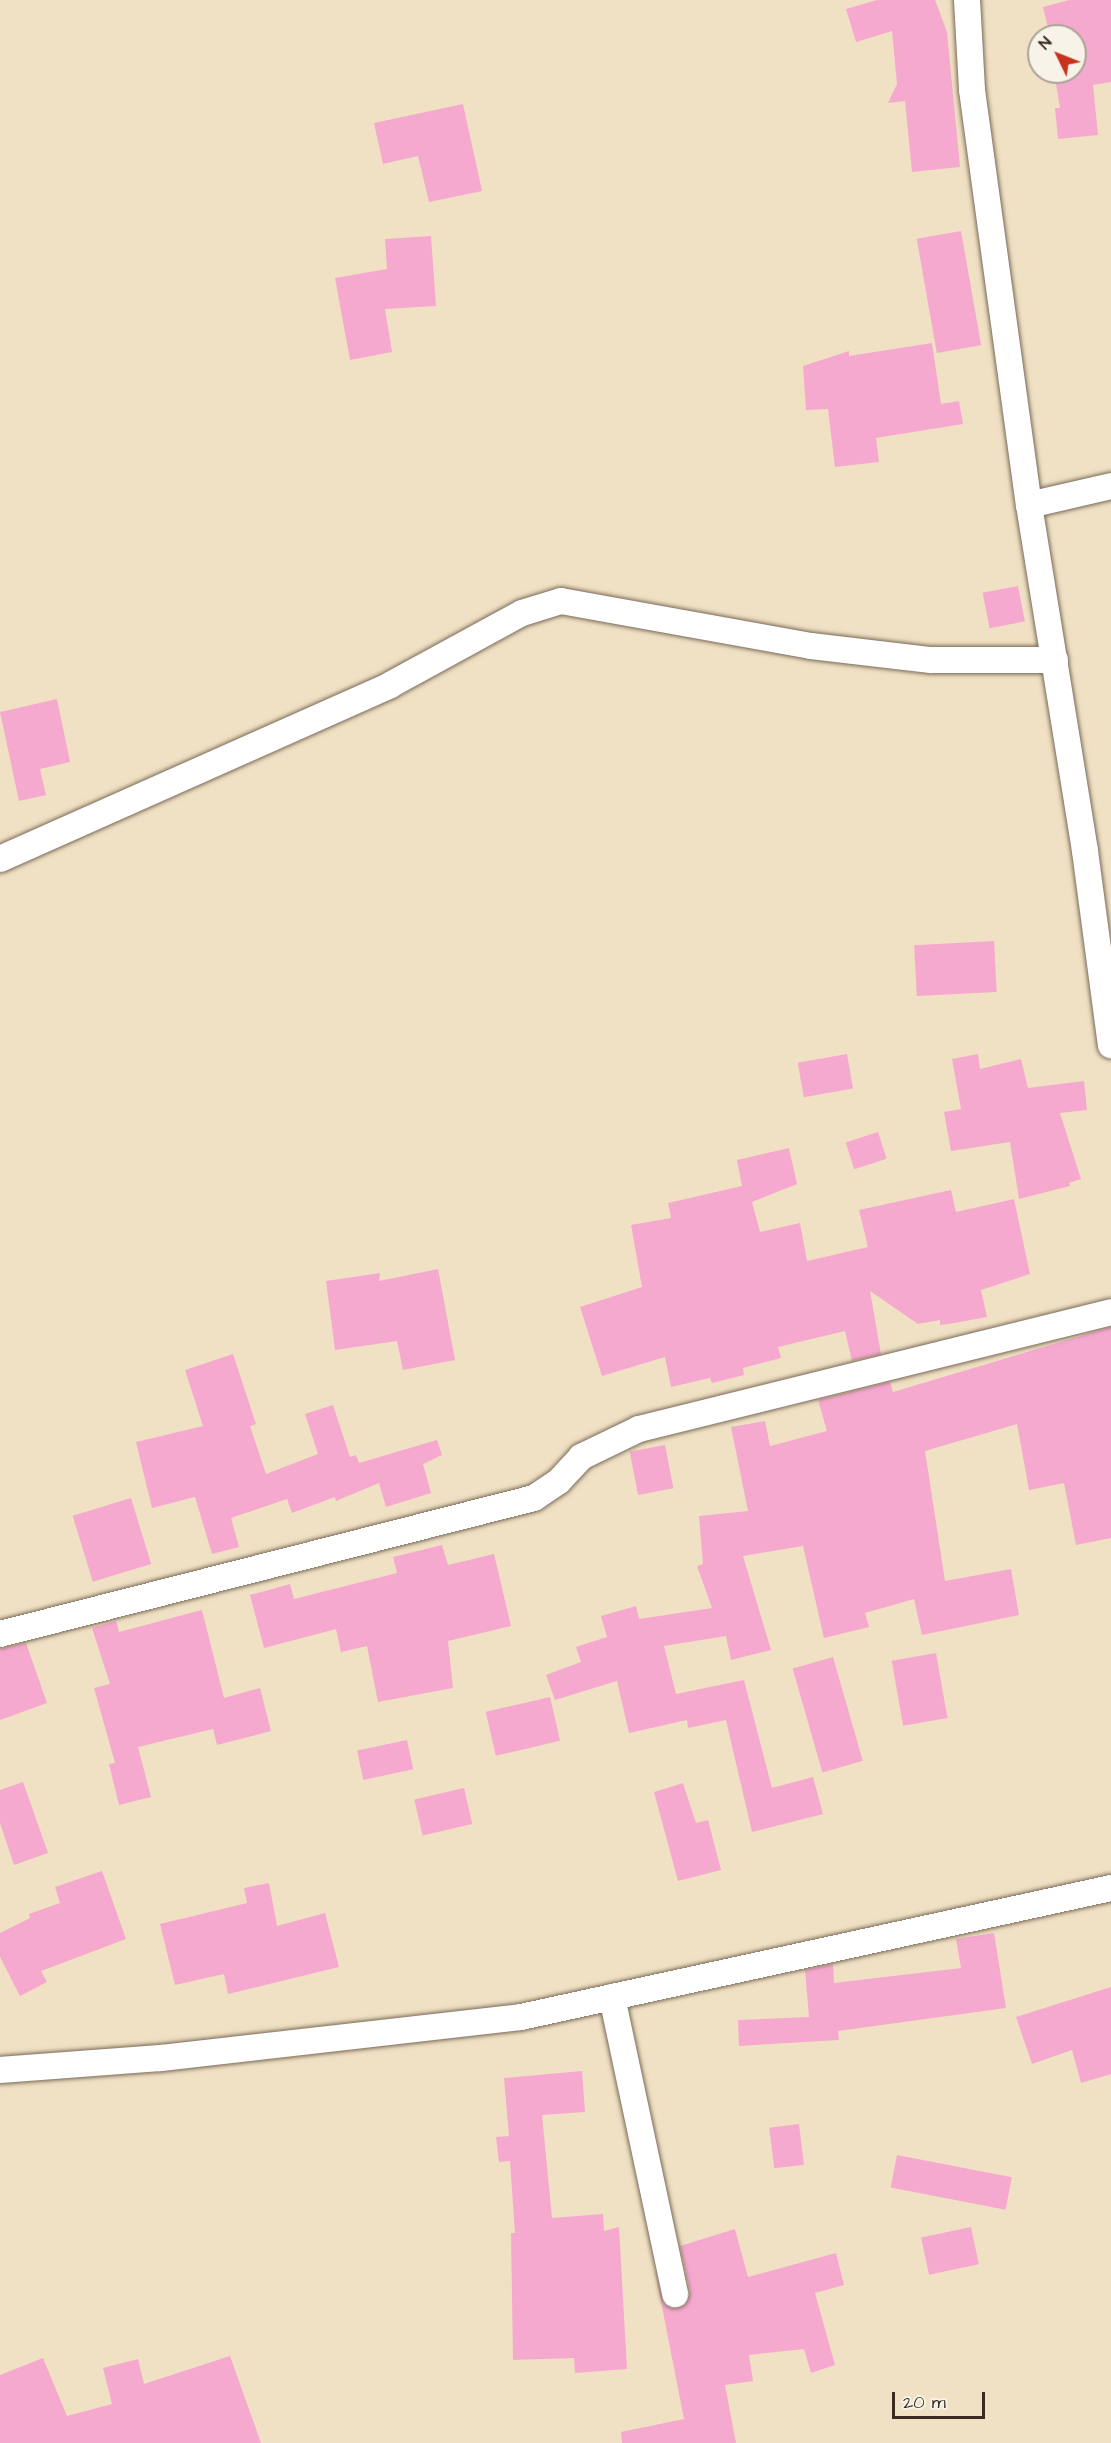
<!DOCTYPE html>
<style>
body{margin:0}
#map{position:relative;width:1111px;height:2443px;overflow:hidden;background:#f0e1c4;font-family:"Architects Daughter",sans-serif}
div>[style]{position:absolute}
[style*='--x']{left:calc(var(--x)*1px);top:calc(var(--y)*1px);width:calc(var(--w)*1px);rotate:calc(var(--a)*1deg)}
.building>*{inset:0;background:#f6a9cf;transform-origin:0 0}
.roads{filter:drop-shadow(0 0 2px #7a6a58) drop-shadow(0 0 2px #7a6a58)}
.street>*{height:26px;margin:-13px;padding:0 13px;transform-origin:13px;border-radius:13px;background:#fff}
span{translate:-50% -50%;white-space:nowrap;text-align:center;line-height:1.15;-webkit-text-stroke:4.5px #f7f3e8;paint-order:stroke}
.north{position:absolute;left:1027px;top:24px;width:60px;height:60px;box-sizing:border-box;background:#f7f3e8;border:2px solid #aca397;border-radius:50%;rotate:313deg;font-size:16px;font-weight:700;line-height:24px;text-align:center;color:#3b2a1e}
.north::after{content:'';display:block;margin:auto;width:21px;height:27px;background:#c8321e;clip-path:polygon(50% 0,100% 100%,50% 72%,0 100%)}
.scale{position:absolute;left:892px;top:2392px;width:93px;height:27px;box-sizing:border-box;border:3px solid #3b2a1e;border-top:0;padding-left:8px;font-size:18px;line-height:21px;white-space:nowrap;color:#3b2a1e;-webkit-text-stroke:4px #f7f3e8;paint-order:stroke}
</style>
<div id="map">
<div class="building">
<i style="clip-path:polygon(877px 0,935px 0,947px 32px,960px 167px,912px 172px,905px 101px,888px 103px,897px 84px,892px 31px,856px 42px,846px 9px)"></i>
<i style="clip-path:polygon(1069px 0,1111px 0,1111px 82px,1093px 85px,1098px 135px,1058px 139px,1055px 108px,1060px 108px,1054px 72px,1075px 72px,1075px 36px,1050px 36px,1043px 7px)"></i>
<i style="clip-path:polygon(463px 104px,482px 191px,429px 202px,418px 156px,383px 164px,374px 123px)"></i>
<i style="left:961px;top:231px;width:116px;height:45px;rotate:80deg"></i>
<i style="clip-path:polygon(431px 236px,436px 306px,385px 309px,392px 352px,350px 360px,335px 278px,387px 269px,385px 239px)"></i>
<i style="clip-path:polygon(932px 343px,941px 404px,959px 401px,963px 424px,876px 438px,879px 462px,835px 467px,828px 409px,806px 410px,803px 366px,849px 351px,849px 356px)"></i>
<i style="left:1018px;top:586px;width:36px;height:36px;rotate:79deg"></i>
<i style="clip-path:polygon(57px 699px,70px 762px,40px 769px,46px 795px,19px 801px,0 712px)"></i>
<i style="left:994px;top:941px;width:51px;height:80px;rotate:87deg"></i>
<i style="left:847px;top:1054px;width:35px;height:50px;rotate:80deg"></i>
<i style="clip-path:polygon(978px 1054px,980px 1069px,1021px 1059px,1028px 1088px,1084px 1081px,1087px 1110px,1060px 1113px,1081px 1179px,1069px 1183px,1070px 1186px,1019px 1199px,1010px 1142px,951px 1151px,944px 1112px,961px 1109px,952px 1059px)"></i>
<i style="left:878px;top:1132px;width:28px;height:34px;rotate:72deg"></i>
<i style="clip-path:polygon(789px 1148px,797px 1184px,752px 1202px,760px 1232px,800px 1223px,807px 1261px,868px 1247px,859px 1210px,951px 1190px,956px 1212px,1014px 1199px,1030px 1274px,981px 1290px,987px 1317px,949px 1324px,940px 1325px,940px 1320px,918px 1324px,870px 1291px,881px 1354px,852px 1361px,845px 1331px,778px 1347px,781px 1358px,743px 1368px,744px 1375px,712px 1383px,710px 1378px,671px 1387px,665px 1357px,602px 1376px,580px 1307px,642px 1287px,631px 1225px,671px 1218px,668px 1203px,742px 1186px,737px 1160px)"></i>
<i style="clip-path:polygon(438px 1269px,455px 1360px,403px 1370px,397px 1341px,335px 1350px,326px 1281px,380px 1273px,379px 1281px)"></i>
<i style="clip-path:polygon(1111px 1327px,1111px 1538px,1076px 1545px,1064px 1483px,1029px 1490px,1017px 1424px,925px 1451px,945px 1581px,1011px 1569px,1019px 1615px,922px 1635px,914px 1599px,865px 1613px,869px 1627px,824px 1638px,803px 1546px,743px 1556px,771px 1650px,731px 1660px,726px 1636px,664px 1646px,676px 1694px,744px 1680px,772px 1788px,813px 1777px,823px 1814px,752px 1832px,726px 1720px,688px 1728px,687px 1720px,629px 1733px,617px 1681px,555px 1700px,546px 1675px,581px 1662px,576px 1647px,607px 1637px,601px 1616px,636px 1606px,639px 1619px,712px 1608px,697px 1566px,703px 1564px,699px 1516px,748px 1511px,731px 1427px,765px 1421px,770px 1446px,827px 1431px,818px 1400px,890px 1382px,893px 1392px)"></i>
<i style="clip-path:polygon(233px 1354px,256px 1424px,250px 1426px,266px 1474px,318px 1454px,305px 1414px,333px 1405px,350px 1457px,356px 1455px,359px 1463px,437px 1440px,442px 1455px,423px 1464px,431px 1493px,386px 1507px,379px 1483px,336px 1501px,335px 1497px,292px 1513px,287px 1499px,231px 1518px,239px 1547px,212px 1554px,195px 1497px,152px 1508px,136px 1442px,203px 1426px,185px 1370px)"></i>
<i style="left:665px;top:1445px;width:44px;height:36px;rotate:79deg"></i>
<i style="left:131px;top:1498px;width:69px;height:61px;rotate:73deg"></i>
<i style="clip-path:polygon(442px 1545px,448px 1565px,494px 1554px,511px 1626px,448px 1641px,453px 1688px,378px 1702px,367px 1646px,341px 1652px,336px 1629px,264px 1648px,250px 1595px,290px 1584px,294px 1599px,397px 1573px,393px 1557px)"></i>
<i style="clip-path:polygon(202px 1610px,224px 1698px,260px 1688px,271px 1731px,217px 1745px,213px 1729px,138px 1747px,151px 1797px,119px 1805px,109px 1764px,115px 1763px,94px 1688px,110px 1684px,92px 1628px,116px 1621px,119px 1632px)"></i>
<i style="clip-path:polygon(26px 1643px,47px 1703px,0 1720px,0 1649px)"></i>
<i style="left:936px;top:1653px;width:66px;height:45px;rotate:80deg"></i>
<i style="left:833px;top:1657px;width:108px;height:42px;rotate:74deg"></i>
<i style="left:550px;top:1697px;width:45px;height:66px;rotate:77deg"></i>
<i style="left:407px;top:1740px;width:30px;height:51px;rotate:78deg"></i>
<i style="clip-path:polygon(23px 1782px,48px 1853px,14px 1865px,0 1823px,0 1790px)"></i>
<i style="clip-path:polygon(683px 1783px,696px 1823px,708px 1820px,721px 1870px,678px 1881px,654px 1792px)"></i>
<i style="left:464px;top:1788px;width:37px;height:51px;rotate:77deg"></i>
<i style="clip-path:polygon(102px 1871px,126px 1939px,41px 1971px,47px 1982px,20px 1996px,0 1957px,0 1933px,30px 1918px,29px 1914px,60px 1903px,55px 1887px)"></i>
<i style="clip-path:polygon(269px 1883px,277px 1926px,325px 1913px,339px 1967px,228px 1994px,224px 1974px,175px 1985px,160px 1924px,247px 1903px,244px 1888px)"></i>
<i style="clip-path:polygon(994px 1933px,1006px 2008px,838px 2031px,839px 2040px,739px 2046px,738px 2020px,809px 2017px,805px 1970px,833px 1964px,834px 1983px,961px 1968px,956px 1939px)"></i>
<i style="clip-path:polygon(1111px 1987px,1111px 2074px,1081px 2083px,1072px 2050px,1032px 2064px,1016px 2017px)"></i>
<i style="clip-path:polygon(582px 2071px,585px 2112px,542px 2115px,552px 2218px,603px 2214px,604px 2231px,619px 2227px,627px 2369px,575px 2373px,574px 2358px,513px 2360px,511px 2233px,515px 2233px,510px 2161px,499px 2162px,496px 2137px,509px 2136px,504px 2078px)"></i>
<i style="left:799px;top:2124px;width:41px;height:30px;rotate:83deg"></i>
<i style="left:897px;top:2155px;width:117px;height:33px;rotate:11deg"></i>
<i style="left:971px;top:2227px;width:38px;height:51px;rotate:78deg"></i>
<i style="clip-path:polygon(735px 2229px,748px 2277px,836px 2253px,844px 2285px,815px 2293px,835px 2365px,811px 2373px,804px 2349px,749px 2355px,753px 2381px,725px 2385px,736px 2443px,622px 2443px,621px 2432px,684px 2419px,655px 2271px,664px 2304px,671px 2308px,685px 2305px,690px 2291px,680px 2246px)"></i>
<i style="clip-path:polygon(230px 2356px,261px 2443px,0 2443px,0 2375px,43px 2358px,67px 2416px,112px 2404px,103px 2368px,138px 2359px,144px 2384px)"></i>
</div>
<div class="roads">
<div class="street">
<i style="--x:967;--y:0;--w:90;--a:86.8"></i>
<i style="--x:972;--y:90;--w:419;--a:82.2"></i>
<i style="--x:1029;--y:505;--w:351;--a:80.8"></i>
<i style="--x:1085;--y:851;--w:196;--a:82.4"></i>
<i style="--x:1029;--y:505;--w:84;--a:-13"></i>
<i style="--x:0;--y:859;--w:427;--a:-24"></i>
<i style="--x:390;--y:685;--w:150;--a:-28.6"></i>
<i style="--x:522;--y:613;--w:41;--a:-17.1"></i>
<i style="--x:561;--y:601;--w:254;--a:10.2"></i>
<i style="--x:811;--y:646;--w:121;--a:6.7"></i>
<i style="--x:931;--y:660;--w:124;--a:0"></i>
<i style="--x:0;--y:1634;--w:551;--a:-14.29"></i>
<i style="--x:534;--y:1498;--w:30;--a:-34"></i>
<i style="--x:559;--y:1481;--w:33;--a:-47"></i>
<i style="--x:581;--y:1457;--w:64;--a:-25.8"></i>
<i style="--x:639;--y:1429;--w:486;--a:-13.9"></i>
<i style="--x:612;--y:1997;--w:304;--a:78"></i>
<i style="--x:0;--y:2070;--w:161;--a:-4.3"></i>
<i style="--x:161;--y:2058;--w:362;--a:-6.5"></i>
<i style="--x:521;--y:2017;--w:604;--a:-12.33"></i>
</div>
</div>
<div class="north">N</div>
<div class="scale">20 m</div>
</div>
